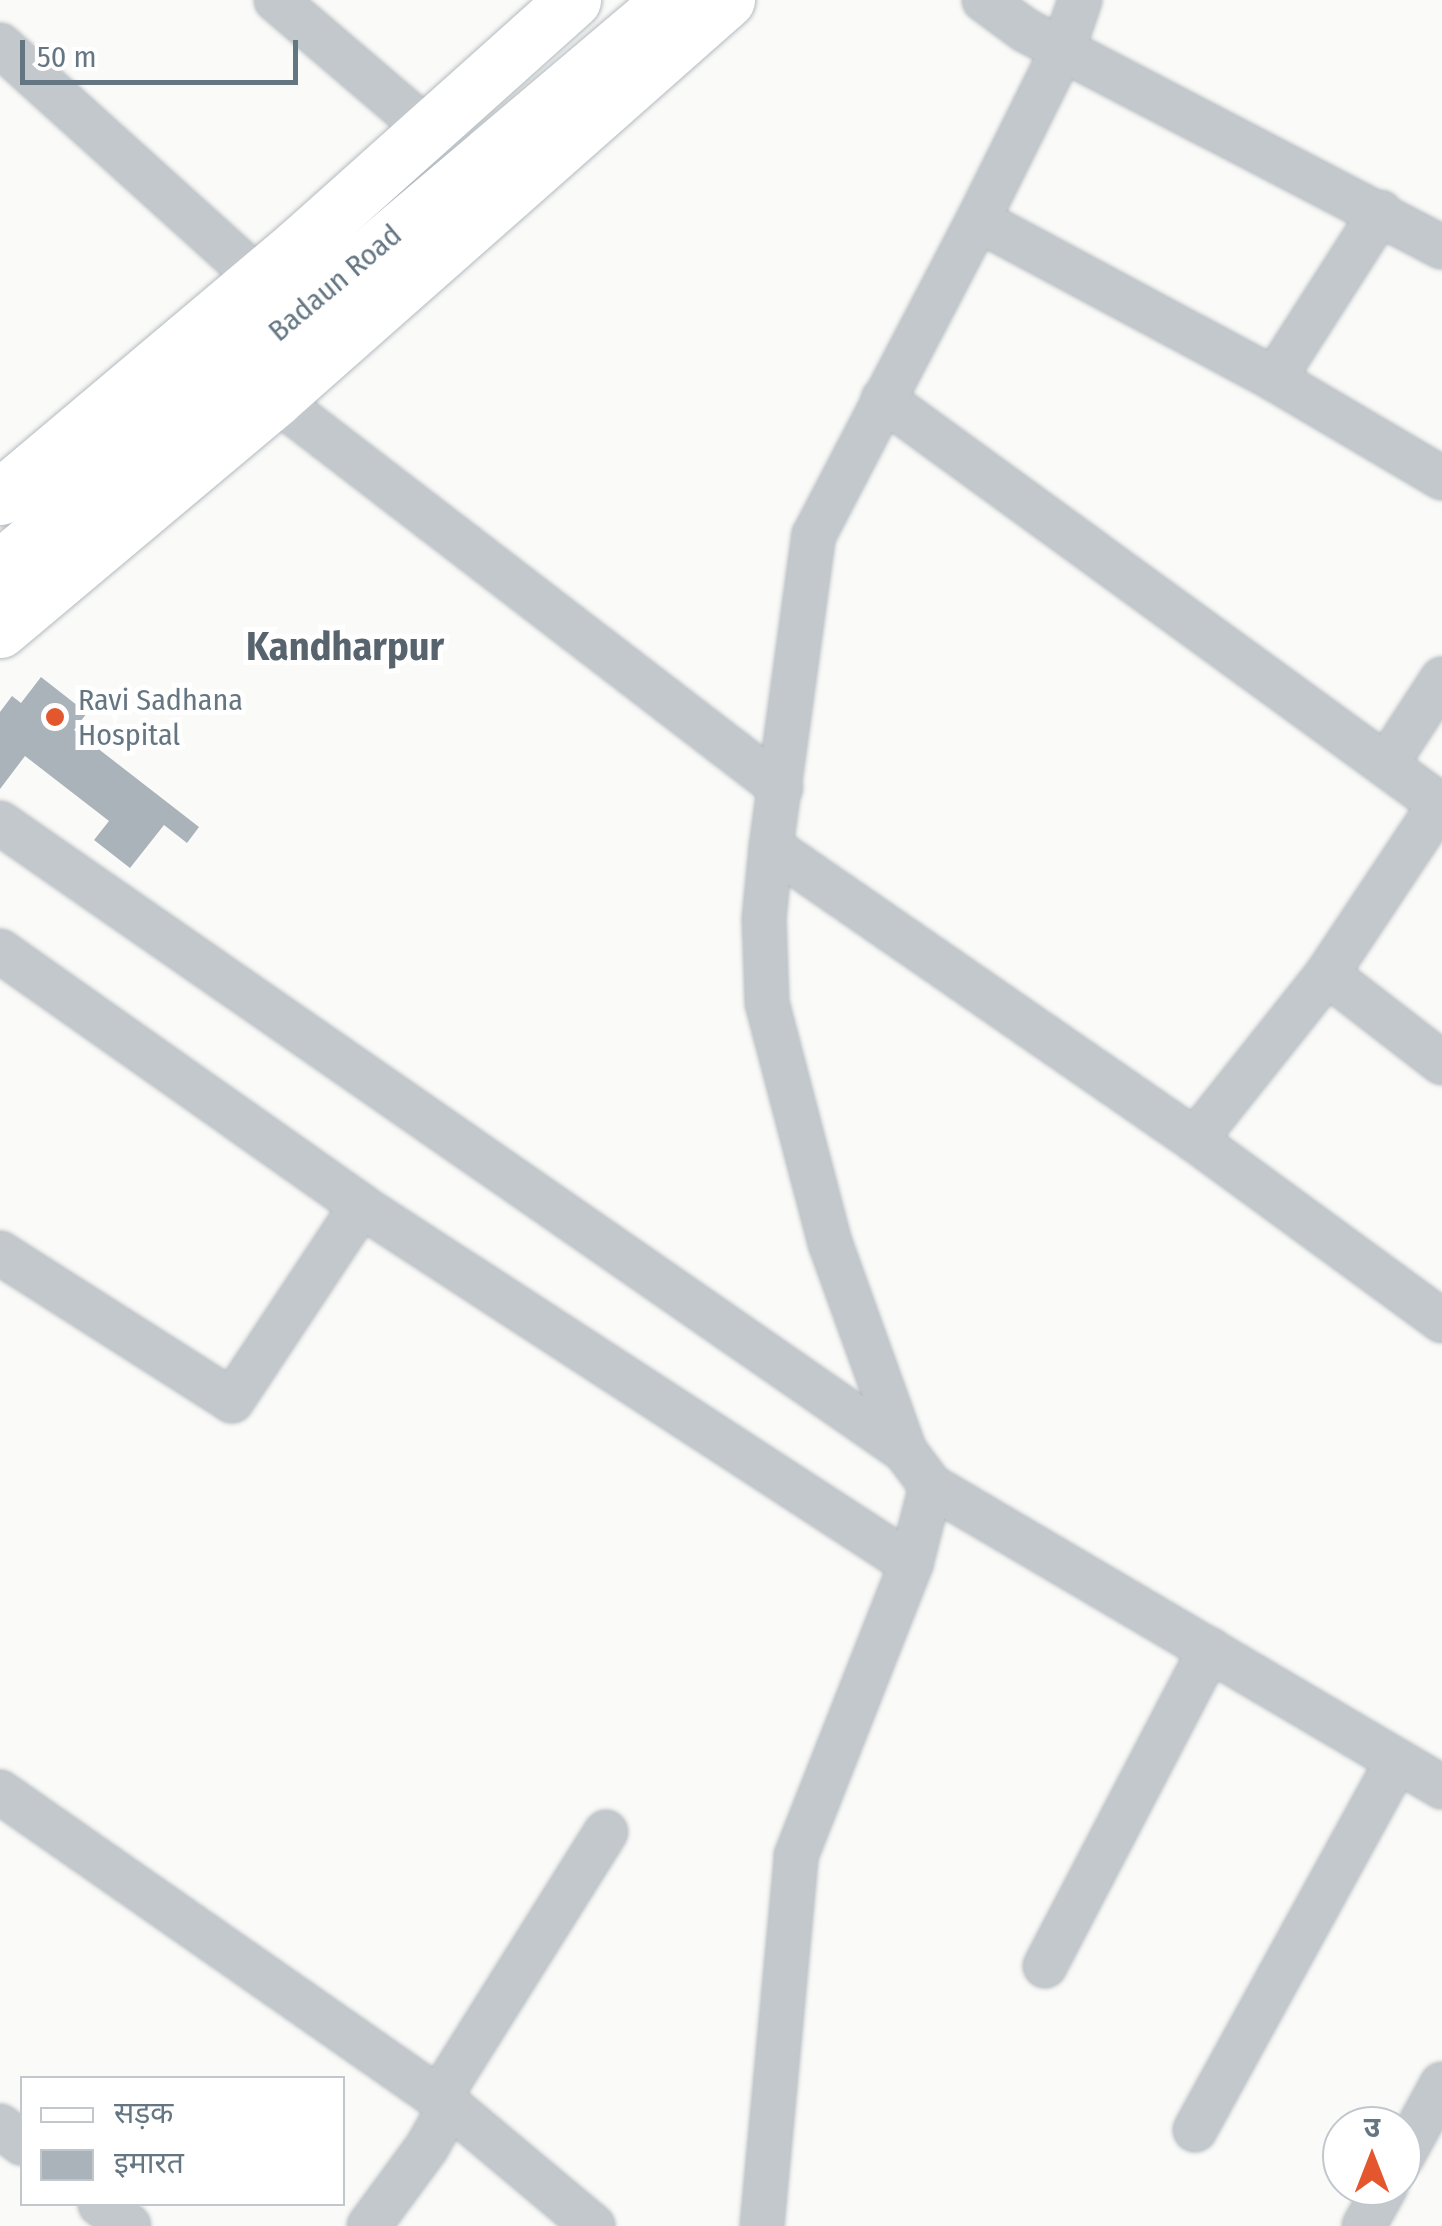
<!DOCTYPE html>
<meta charset="utf-8">
<style>
body{margin:0}
#map{position:relative;width:1442px;height:2226px;overflow:hidden;background:#fafaf8;font-family:"Fira Sans Condensed","Noto Sans Devanagari",sans-serif}
div>[style]{position:absolute}
[style*='--x']{left:calc(var(--x)*1px);top:calc(var(--y)*1px);width:calc(var(--w)*1px);rotate:calc(var(--a)*1deg)}
.building>*{inset:0;background:#aab3b9}
.roads{filter:drop-shadow(0 0 2px #b3babf) drop-shadow(0 0 2px #b3babf)}
.minor>*{height:42px;margin:-21px;padding:0 21px;transform-origin:21px;border-radius:21px;background:#c3c8cc}
.secondary>*{height:55px;margin:-27.5px;padding:0 27.5px;transform-origin:27.5px;border-radius:27.5px;background:#fff}
.trunk>*{height:55px;margin:-27.5px;padding:0 27.5px;transform-origin:27.5px;border-radius:27.5px;background:#fff}
.dots>*{width:28px;height:28px;translate:-50% -50%;box-sizing:border-box;border:5px solid #fff;border-radius:50%}
span{translate:-50% -50%;white-space:nowrap;text-align:center;line-height:1.15;-webkit-text-stroke:10px #fff;paint-order:stroke}
.street-label{font-size:30px;color:#657683}
.poi-label{font-size:30px;color:#657683}
.left{translate:0 -50%;text-align:left}
.district-label{font-size:40px;color:#57646e;font-weight:700}
.legend{position:absolute;left:20px;top:2076px;width:325px;height:130px;box-sizing:border-box;background:#fff;border:2px solid #c1c8cd;margin:0;padding:12px 18px;list-style:none;font-size:30px;color:#657683}
.legend li{display:flex;align-items:center;gap:20px;height:50px}
.legend b{width:50px;border:2px solid #c1c8cd}
.north{position:absolute;left:1322px;top:2106px;width:100px;height:100px;box-sizing:border-box;background:#fff;border:2px solid #c1c8cd;border-radius:50%;rotate:0deg;font-size:28px;font-weight:700;line-height:40px;text-align:center;color:#657683}
.north::after{content:'';display:block;margin:auto;width:35px;height:45px;background:#e4572e;clip-path:polygon(50% 0,100% 100%,50% 72%,0 100%)}
.scale{position:absolute;left:20px;top:40px;width:278px;height:45px;box-sizing:border-box;border:5px solid #657683;border-top:0;padding-left:12px;font-size:30px;line-height:35px;white-space:nowrap;color:#657683;-webkit-text-stroke:8px #fff;paint-order:stroke}
</style>
<div id="map">
<div class="building">
<i style="clip-path:polygon(41px 677px,87px 713px,74px 730px,199px 827px,187px 843px,164px 825px,130px 868px,94px 840px,109px 821px,25px 756px,0 789px,0 712px,12px 696px,21px 703px)"></i>
</div>
<div class="roads">
<div class="minor">
<i style="--x:276;--y:0;--w:199;--a:40.5"></i>
<i style="--x:984;--y:0;--w:51;--a:36.2"></i>
<i style="--x:1025;--y:30;--w:470;--a:27.5"></i>
<i style="--x:0;--y:45;--w:349;--a:42.1"></i>
<i style="--x:978;--y:220;--w:336;--a:28.2"></i>
<i style="--x:1274;--y:379;--w:195;--a:30.5"></i>
<i style="--x:1274;--y:379;--w:198;--a:-57.4"></i>
<i style="--x:275;--y:399;--w:638;--a:37.55"></i>
<i style="--x:883;--y:399;--w:691;--a:36.06"></i>
<i style="--x:1386;--y:765;--w:103;--a:-56.9"></i>
<i style="--x:0;--y:823;--w:1102;--a:34.76"></i>
<i style="--x:771;--y:847;--w:515;--a:34.65"></i>
<i style="--x:1195;--y:1140;--w:306;--a:36.2"></i>
<i style="--x:0;--y:951;--w:442;--a:35.2"></i>
<i style="--x:361;--y:1206;--w:656;--a:33.06"></i>
<i style="--x:1327;--y:974;--w:145;--a:37.7"></i>
<i style="--x:1195;--y:1140;--w:212;--a:-51.5"></i>
<i style="--x:1327;--y:974;--w:204;--a:-56.4"></i>
<i style="--x:0;--y:1253;--w:275;--a:32.5"></i>
<i style="--x:232;--y:1401;--w:234;--a:-56.5"></i>
<i style="--x:931;--y:1486;--w:593;--a:30.5"></i>
<i style="--x:0;--y:1792;--w:549;--a:34.91"></i>
<i style="--x:450;--y:2106;--w:187;--a:40"></i>
<i style="--x:1045;--y:1966;--w:357;--a:-62.5"></i>
<i style="--x:0;--y:2126;--w:28;--a:38"></i>
<i style="--x:1195;--y:2130;--w:421;--a:-61.3"></i>
<i style="--x:1402;--y:2157;--w:83;--a:-61.3"></i>
<i style="--x:100;--y:2204;--w:36;--a:37"></i>
<i style="--x:369;--y:2226;--w:98;--a:-53.7"></i>
<i style="--x:427;--y:2147;--w:47;--a:-60.7"></i>
<i style="--x:450;--y:2106;--w:14;--a:-144"></i>
<i style="--x:439;--y:2098;--w:314;--a:-57.9"></i>
<i style="--x:762;--y:2226;--w:372;--a:-84.7"></i>
<i style="--x:796;--y:1856;--w:314;--a:-68.5"></i>
<i style="--x:911;--y:1564;--w:81;--a:-75.6"></i>
<i style="--x:931;--y:1486;--w:44;--a:-126.6"></i>
<i style="--x:905;--y:1451;--w:221;--a:-109.8"></i>
<i style="--x:830;--y:1243;--w:248;--a:-104.7"></i>
<i style="--x:767;--y:1003;--w:84;--a:-92"></i>
<i style="--x:764;--y:919;--w:72;--a:-84.4"></i>
<i style="--x:771;--y:847;--w:315;--a:-82.2"></i>
<i style="--x:814;--y:535;--w:355;--a:-62.5"></i>
<i style="--x:978;--y:220;--w:193;--a:-63.6"></i>
<i style="--x:1064;--y:47;--w:50;--a:-71.2"></i>
<i style="--x:1364;--y:2226;--w:46;--a:-61.2"></i>
</div>
<div class="secondary">
<i style="--x:0;--y:497;--w:390;--a:-40.1"></i>
<i style="--x:298;--y:246;--w:369;--a:-41.8"></i>
<i style="--x:0;--y:630;--w:359;--a:-40"></i>
<i style="--x:275;--y:399;--w:603;--a:-41.44"></i>
</div>
<div class="trunk">
<i style="--x:0;--y:568;--w:879;--a:-40.25"></i>
</div>
</div>
<div class="dots">
<i style="left:55px;top:717px;background:#e4572e"></i>
</div>
<div class="street-label">
<span style="left:335px;top:283px;rotate:-40deg">Badaun Road</span>
</div>
<div class="poi-label">
<span class="left" style="left:78px;top:717px">Ravi Sadhana<br>Hospital</span>
</div>
<div class="district-label">
<span style="left:345px;top:647px">Kandharpur</span>
</div>
<ul class="legend">
<li><b style="height:12px;background:#fff"></b>सड़क</li>
<li><b style="height:28px;background:#aab3b9"></b>इमारत</li>
</ul>
<div class="north">उ</div>
<div class="scale">50 m</div>
</div>
